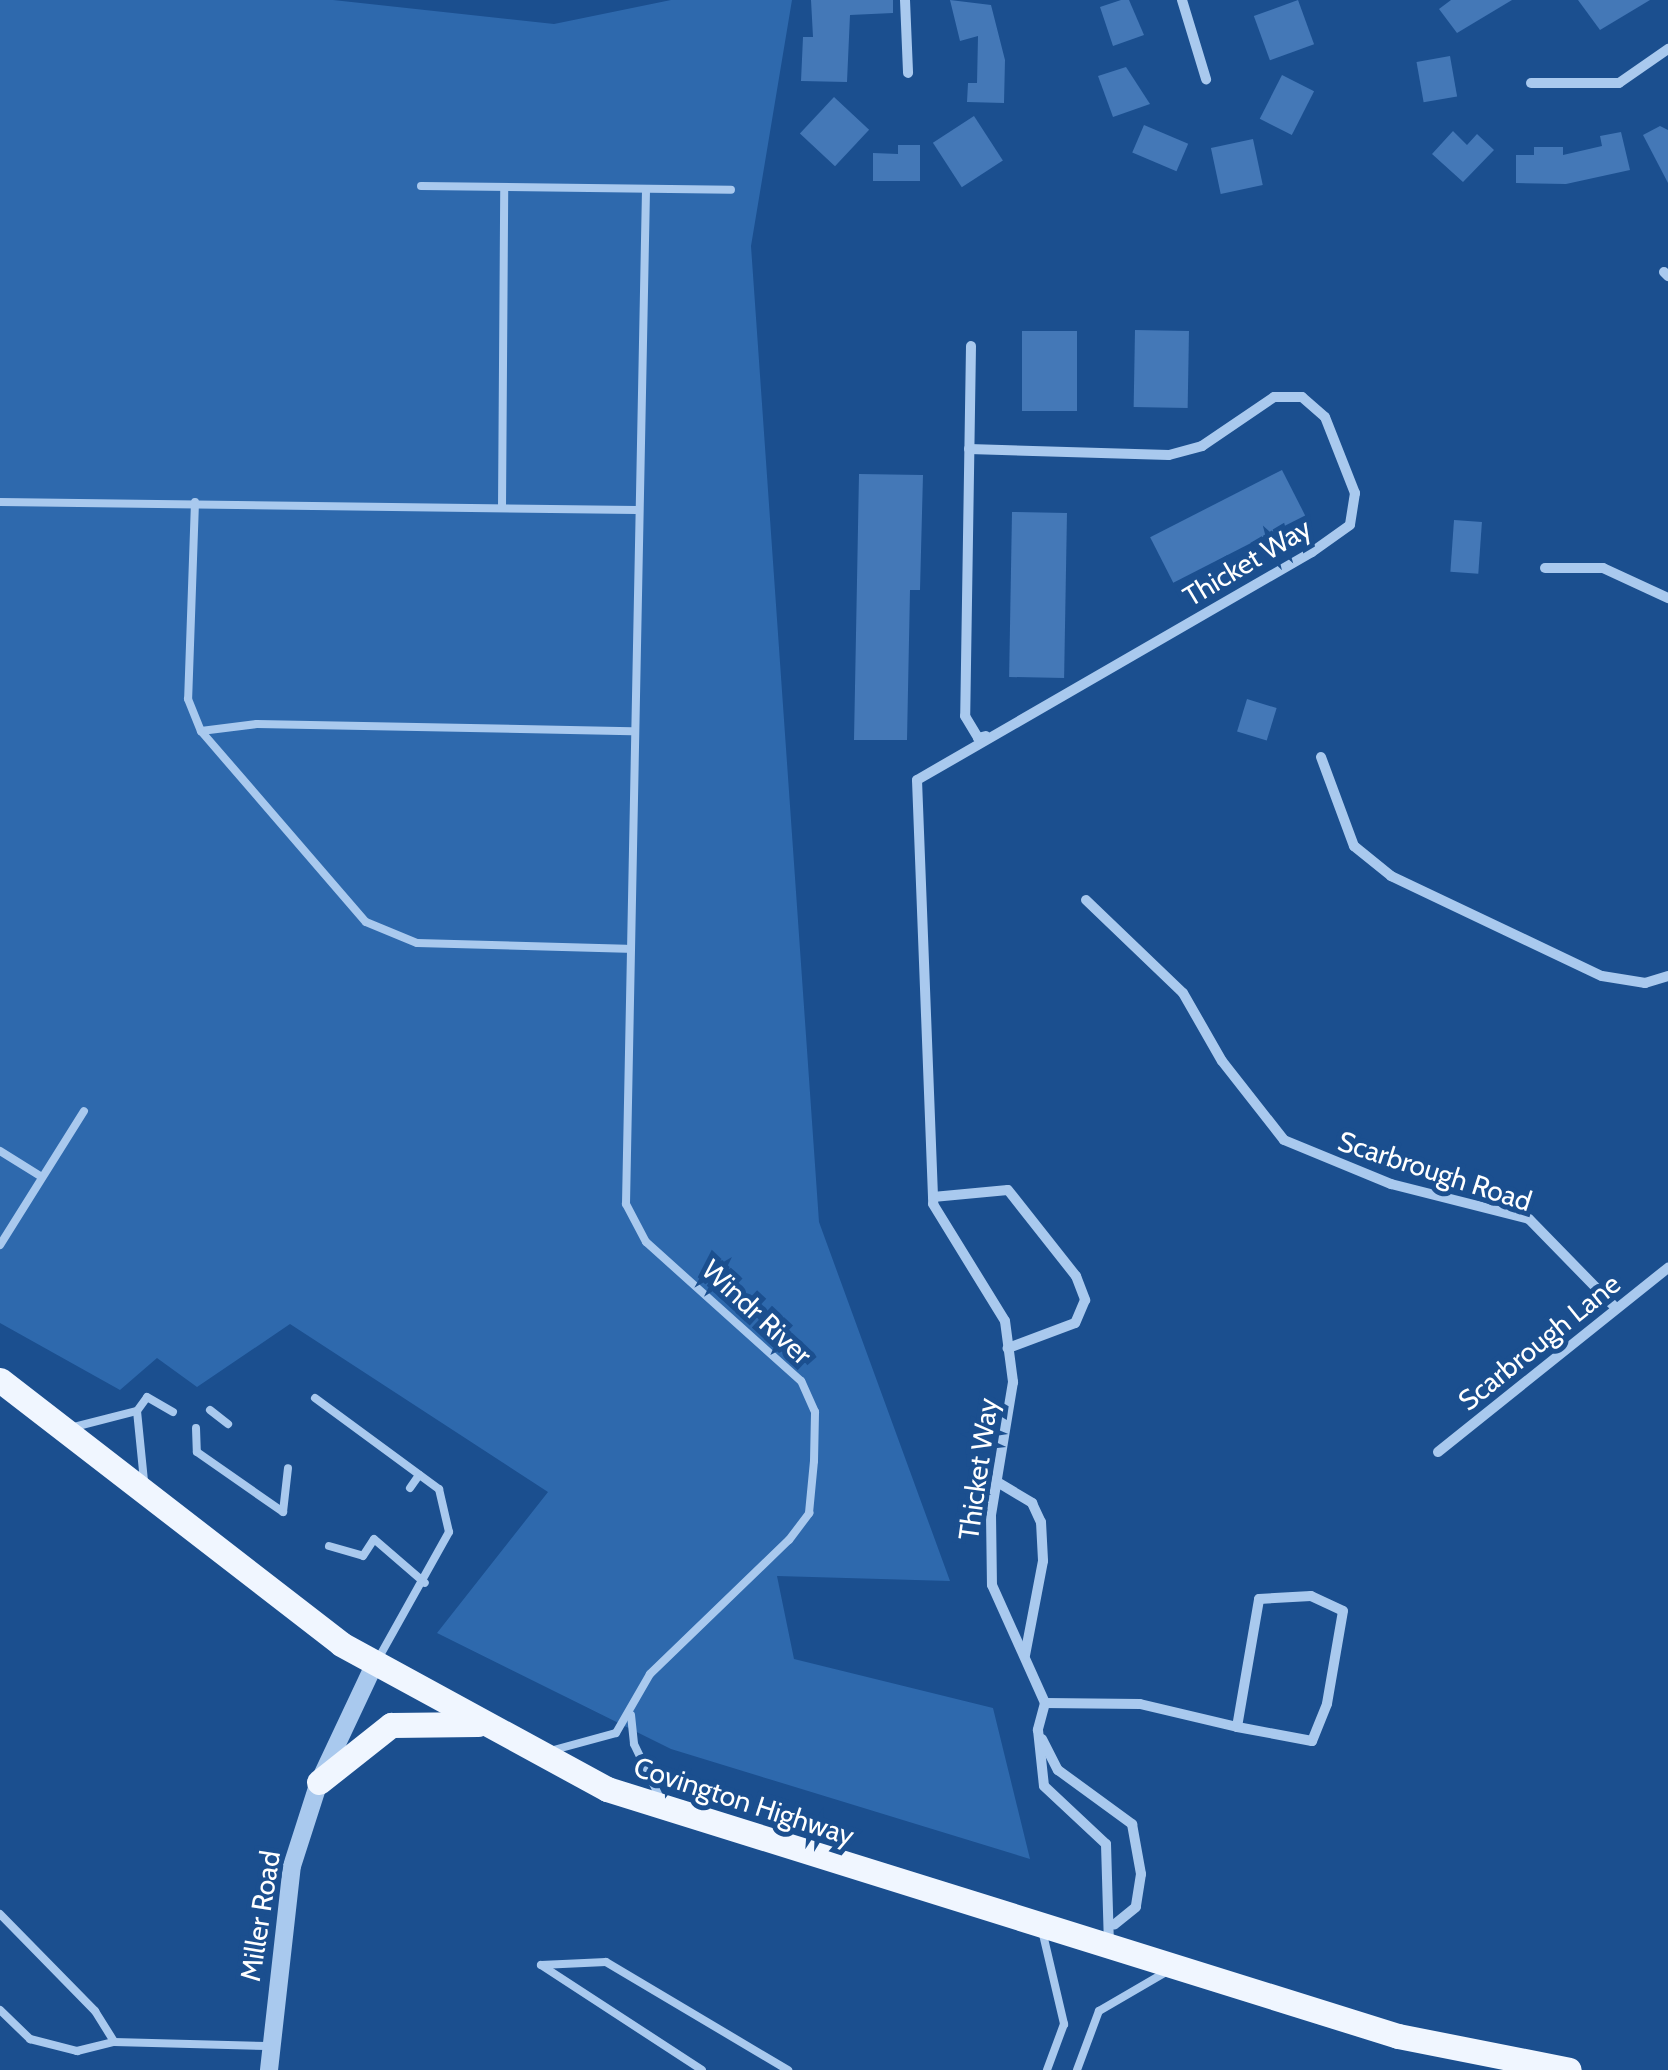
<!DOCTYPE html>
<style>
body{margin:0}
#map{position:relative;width:1668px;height:2070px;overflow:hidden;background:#1b4f8f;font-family:Cabin,sans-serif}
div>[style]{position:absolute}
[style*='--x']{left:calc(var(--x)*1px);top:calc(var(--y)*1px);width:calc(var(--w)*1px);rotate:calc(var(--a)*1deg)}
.green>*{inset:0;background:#2e69ad}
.building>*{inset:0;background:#4478b7;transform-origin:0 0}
.service>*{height:8px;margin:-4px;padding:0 4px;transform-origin:4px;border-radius:4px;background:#a9c9ee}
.minor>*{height:10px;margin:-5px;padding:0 5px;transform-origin:5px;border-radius:5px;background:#a9c9ee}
.tertiary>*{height:18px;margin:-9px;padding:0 9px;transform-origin:9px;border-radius:9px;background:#a9c9ee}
.primary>*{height:25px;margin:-12.5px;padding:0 12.5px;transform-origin:12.5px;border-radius:12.5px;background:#f0f6ff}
span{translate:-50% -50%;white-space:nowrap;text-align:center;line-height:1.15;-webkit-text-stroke:10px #1b4f8f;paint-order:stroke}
.street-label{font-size:28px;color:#fff}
</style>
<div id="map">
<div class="green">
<i style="clip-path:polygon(0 0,333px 0,554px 24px,671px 0,792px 0,751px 246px,819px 1222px,950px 1581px,777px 1576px,794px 1659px,993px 1708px,1030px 1859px,671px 1749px,437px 1633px,548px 1492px,290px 1324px,197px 1387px,157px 1358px,120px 1390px,0 1323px)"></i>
</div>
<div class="building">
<i style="clip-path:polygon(811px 0,893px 0,893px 13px,850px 15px,847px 82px,801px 81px,803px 37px,813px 37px)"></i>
<i style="clip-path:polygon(950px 0,991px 5px,1005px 60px,1004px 103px,967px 102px,968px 83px,977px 83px,978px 36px,960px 41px)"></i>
<i style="clip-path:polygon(1121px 0,1129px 0,1144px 35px,1113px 46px,1100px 7px)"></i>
<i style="left:1298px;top:0;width:47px;height:47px;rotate:70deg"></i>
<i style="clip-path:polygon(1451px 0,1512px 0,1457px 33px,1439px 9px)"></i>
<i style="clip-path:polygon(1578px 0,1650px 0,1600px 30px)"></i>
<i style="left:1450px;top:56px;width:41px;height:34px;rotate:80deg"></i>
<i style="clip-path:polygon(1126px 67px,1150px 104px,1113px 117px,1098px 76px)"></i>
<i style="left:1282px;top:75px;width:36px;height:49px;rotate:27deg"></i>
<i style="left:834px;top:97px;width:48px;height:50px;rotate:43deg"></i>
<i style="left:974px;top:116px;width:53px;height:49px;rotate:57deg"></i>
<i style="left:1144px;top:125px;width:48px;height:30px;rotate:23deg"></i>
<i style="clip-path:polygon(1660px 126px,1668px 130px,1668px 183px,1643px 135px)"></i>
<i style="clip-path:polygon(1453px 131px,1467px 145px,1477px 134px,1494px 150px,1463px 182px,1432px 154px)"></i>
<i style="clip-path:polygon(1621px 132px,1630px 170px,1566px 184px,1516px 183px,1516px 155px,1534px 155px,1534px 147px,1563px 147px,1563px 155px,1602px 146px,1600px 136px)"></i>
<i style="left:1253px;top:139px;width:47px;height:43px;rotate:78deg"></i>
<i style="clip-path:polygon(898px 145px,920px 145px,920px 181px,873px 181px,873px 153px,898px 154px)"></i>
<i style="left:1135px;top:330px;width:54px;height:77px;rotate:1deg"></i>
<i style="left:1022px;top:331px;width:55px;height:80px"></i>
<i style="left:1282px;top:470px;width:51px;height:148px;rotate:63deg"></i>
<i style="clip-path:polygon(859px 474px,923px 475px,920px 590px,910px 590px,907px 740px,854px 740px)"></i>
<i style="left:1012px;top:512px;width:55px;height:165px;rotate:1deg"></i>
<i style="left:1454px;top:520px;width:28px;height:52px;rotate:4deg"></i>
<i style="left:1247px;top:699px;width:31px;height:34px;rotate:17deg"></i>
</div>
<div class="service">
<i style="--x:421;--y:186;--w:310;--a:0.7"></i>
<i style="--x:0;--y:502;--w:637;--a:0.72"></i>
<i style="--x:195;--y:502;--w:197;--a:92"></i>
<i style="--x:188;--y:699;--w:35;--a:68"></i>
<i style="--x:201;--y:731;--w:252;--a:49.2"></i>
<i style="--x:366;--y:922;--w:55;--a:22.4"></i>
<i style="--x:417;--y:943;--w:209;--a:1.6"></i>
<i style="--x:502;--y:508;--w:320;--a:-89.6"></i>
<i style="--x:201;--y:731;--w:56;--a:-7.1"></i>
<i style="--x:257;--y:724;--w:375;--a:1.1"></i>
<i style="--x:0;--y:1151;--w:49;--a:31.8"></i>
<i style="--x:0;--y:1245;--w:158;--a:-57.9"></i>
<i style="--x:315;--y:1398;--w:154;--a:36.3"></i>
<i style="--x:439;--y:1489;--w:44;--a:76.9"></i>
<i style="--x:449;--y:1532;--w:143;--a:119.2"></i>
<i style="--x:210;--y:1410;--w:23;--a:38"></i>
<i style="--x:74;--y:1427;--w:65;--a:-14.3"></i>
<i style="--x:196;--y:1428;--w:24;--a:88"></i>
<i style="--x:197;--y:1452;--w:105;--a:34.9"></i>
<i style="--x:283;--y:1512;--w:44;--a:-83.5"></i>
<i style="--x:144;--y:1481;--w:70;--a:-95.7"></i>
<i style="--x:137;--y:1411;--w:17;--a:-54"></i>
<i style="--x:147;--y:1397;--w:30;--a:30"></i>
<i style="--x:410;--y:1488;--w:16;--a:-55"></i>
<i style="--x:329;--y:1546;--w:35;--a:16"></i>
<i style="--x:363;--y:1556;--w:20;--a:-57"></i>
<i style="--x:374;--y:1539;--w:67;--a:40.8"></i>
<i style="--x:631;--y:1715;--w:29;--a:84"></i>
<i style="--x:634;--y:1744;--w:62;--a:64.3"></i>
<i style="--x:550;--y:1751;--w:68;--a:-15.3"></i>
<i style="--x:616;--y:1733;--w:68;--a:-60"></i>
<i style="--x:650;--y:1674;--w:193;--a:-44"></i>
<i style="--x:789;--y:1540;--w:34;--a:-53"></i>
<i style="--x:809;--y:1513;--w:52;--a:-84.5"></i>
<i style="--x:814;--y:1461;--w:49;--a:-88.8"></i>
<i style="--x:815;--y:1412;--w:34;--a:-114"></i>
<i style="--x:801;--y:1381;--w:208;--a:-138.1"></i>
<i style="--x:646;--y:1242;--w:43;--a:-117.8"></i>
<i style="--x:626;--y:1204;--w:1015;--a:-88.87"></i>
<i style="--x:0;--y:1914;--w:136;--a:45.6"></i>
<i style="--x:95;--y:2011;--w:36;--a:58"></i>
<i style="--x:1042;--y:1930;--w:97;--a:76.8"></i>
<i style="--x:1064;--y:2024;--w:49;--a:110.3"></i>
<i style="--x:541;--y:1965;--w:65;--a:-2.6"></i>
<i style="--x:606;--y:1962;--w:212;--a:30.7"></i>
<i style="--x:541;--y:1965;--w:192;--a:33.1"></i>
<i style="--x:0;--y:2010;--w:42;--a:44"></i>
<i style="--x:30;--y:2039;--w:49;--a:14.3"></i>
<i style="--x:77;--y:2051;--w:38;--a:-14"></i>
<i style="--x:114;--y:2042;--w:154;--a:1.5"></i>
<i style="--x:1077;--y:2070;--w:63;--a:-69.6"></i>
<i style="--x:1099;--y:2011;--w:78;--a:-30.2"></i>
</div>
<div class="minor">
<i style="--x:905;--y:0;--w:73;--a:87.6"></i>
<i style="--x:1182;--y:0;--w:83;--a:73.1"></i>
<i style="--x:1531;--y:83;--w:88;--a:0"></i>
<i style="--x:1619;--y:83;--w:60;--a:-34.8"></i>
<i style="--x:1664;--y:272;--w:6;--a:45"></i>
<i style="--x:971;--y:346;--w:370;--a:90.9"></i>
<i style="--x:965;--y:716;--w:26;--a:59"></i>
<i style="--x:978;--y:738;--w:8;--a:-14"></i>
<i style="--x:969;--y:449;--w:200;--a:1.7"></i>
<i style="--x:1169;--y:455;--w:34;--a:-15"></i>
<i style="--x:1202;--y:446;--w:87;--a:-34.2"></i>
<i style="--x:1274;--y:397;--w:28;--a:0"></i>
<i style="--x:1302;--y:397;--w:30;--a:41"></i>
<i style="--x:1325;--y:417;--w:82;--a:68.5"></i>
<i style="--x:1355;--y:493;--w:32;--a:99"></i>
<i style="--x:1350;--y:525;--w:47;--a:144.6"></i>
<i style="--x:1312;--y:552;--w:456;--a:150"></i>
<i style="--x:917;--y:780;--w:424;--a:87.8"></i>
<i style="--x:933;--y:1204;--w:137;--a:58.4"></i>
<i style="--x:1005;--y:1321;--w:62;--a:82.5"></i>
<i style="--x:1013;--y:1382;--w:135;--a:99.4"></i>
<i style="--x:991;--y:1515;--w:70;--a:89.2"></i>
<i style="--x:992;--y:1585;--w:129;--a:65.8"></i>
<i style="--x:1045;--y:1703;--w:28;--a:105"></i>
<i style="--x:1038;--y:1730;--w:56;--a:83.9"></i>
<i style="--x:1044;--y:1786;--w:85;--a:43.1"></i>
<i style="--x:1106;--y:1844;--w:101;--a:88.3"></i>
<i style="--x:1545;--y:568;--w:58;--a:0"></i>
<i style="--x:1603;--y:568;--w:72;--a:24.8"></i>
<i style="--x:1321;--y:757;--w:95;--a:69.7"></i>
<i style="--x:1354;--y:846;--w:48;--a:39"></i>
<i style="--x:1391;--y:876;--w:233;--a:25.4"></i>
<i style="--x:1602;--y:976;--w:44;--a:9.2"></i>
<i style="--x:1645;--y:983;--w:24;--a:-17"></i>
<i style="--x:1086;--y:900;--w:134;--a:43.8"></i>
<i style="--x:1183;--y:993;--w:78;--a:60.2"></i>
<i style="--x:1222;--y:1061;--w:100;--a:51.9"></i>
<i style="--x:1284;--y:1140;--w:116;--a:22.4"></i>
<i style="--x:1391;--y:1184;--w:142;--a:14.2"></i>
<i style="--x:1529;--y:1219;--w:124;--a:45.7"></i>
<i style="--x:933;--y:1197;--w:75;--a:-5.3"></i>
<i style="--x:1008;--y:1190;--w:110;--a:51.7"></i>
<i style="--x:1076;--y:1276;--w:26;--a:69"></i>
<i style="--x:1085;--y:1300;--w:25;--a:113"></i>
<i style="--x:1075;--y:1323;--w:72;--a:159.5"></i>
<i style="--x:1438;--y:1452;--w:295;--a:-38.7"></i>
<i style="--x:999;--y:1483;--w:39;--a:31"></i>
<i style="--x:1032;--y:1503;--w:21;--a:65"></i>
<i style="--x:1041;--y:1522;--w:39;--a:87"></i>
<i style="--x:1043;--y:1561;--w:96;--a:100.8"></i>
<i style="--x:1311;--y:1596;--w:35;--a:25"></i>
<i style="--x:1343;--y:1611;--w:94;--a:99.8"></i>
<i style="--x:1327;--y:1704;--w:40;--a:112"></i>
<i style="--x:1312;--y:1741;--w:76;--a:-169.4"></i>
<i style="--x:1237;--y:1727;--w:130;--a:-80.2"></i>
<i style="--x:1259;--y:1599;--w:52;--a:-3.3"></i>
<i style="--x:1045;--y:1703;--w:95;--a:0.6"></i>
<i style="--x:1140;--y:1704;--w:100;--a:13.3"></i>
<i style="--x:1042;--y:1739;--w:35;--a:63"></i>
<i style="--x:1058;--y:1770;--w:92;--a:36.1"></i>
<i style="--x:1132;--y:1824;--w:51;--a:79.8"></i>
<i style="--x:1141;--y:1874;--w:33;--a:99"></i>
<i style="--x:1136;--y:1907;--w:28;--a:141"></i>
</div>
<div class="tertiary">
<i style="--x:269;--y:2070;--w:205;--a:-83.6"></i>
<i style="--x:292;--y:1866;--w:88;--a:-72.2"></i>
<i style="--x:319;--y:1782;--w:129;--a:-64.8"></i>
</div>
<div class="primary">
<i style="--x:0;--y:1380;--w:431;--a:37.7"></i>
<i style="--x:341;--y:1644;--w:303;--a:28.6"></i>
<i style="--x:607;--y:1789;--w:829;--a:17.34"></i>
<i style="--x:1398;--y:2036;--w:174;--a:11.2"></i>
<i style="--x:319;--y:1782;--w:92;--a:-38.4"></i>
<i style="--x:391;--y:1725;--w:87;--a:-0.7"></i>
</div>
<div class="street-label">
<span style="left:1247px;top:562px;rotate:-31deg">Thicket Way</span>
<span style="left:1435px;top:1171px;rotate:18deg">Scarbrough Road</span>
<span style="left:757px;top:1312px;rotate:43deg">Windr River</span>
<span style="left:1539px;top:1342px;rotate:-39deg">Scarbrough Lane</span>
<span style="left:978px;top:1469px;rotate:-82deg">Thicket Way</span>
<span style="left:744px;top:1801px;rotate:18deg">Covington Highway</span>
<span style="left:260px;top:1916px;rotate:-81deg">Miller Road</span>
</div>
</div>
